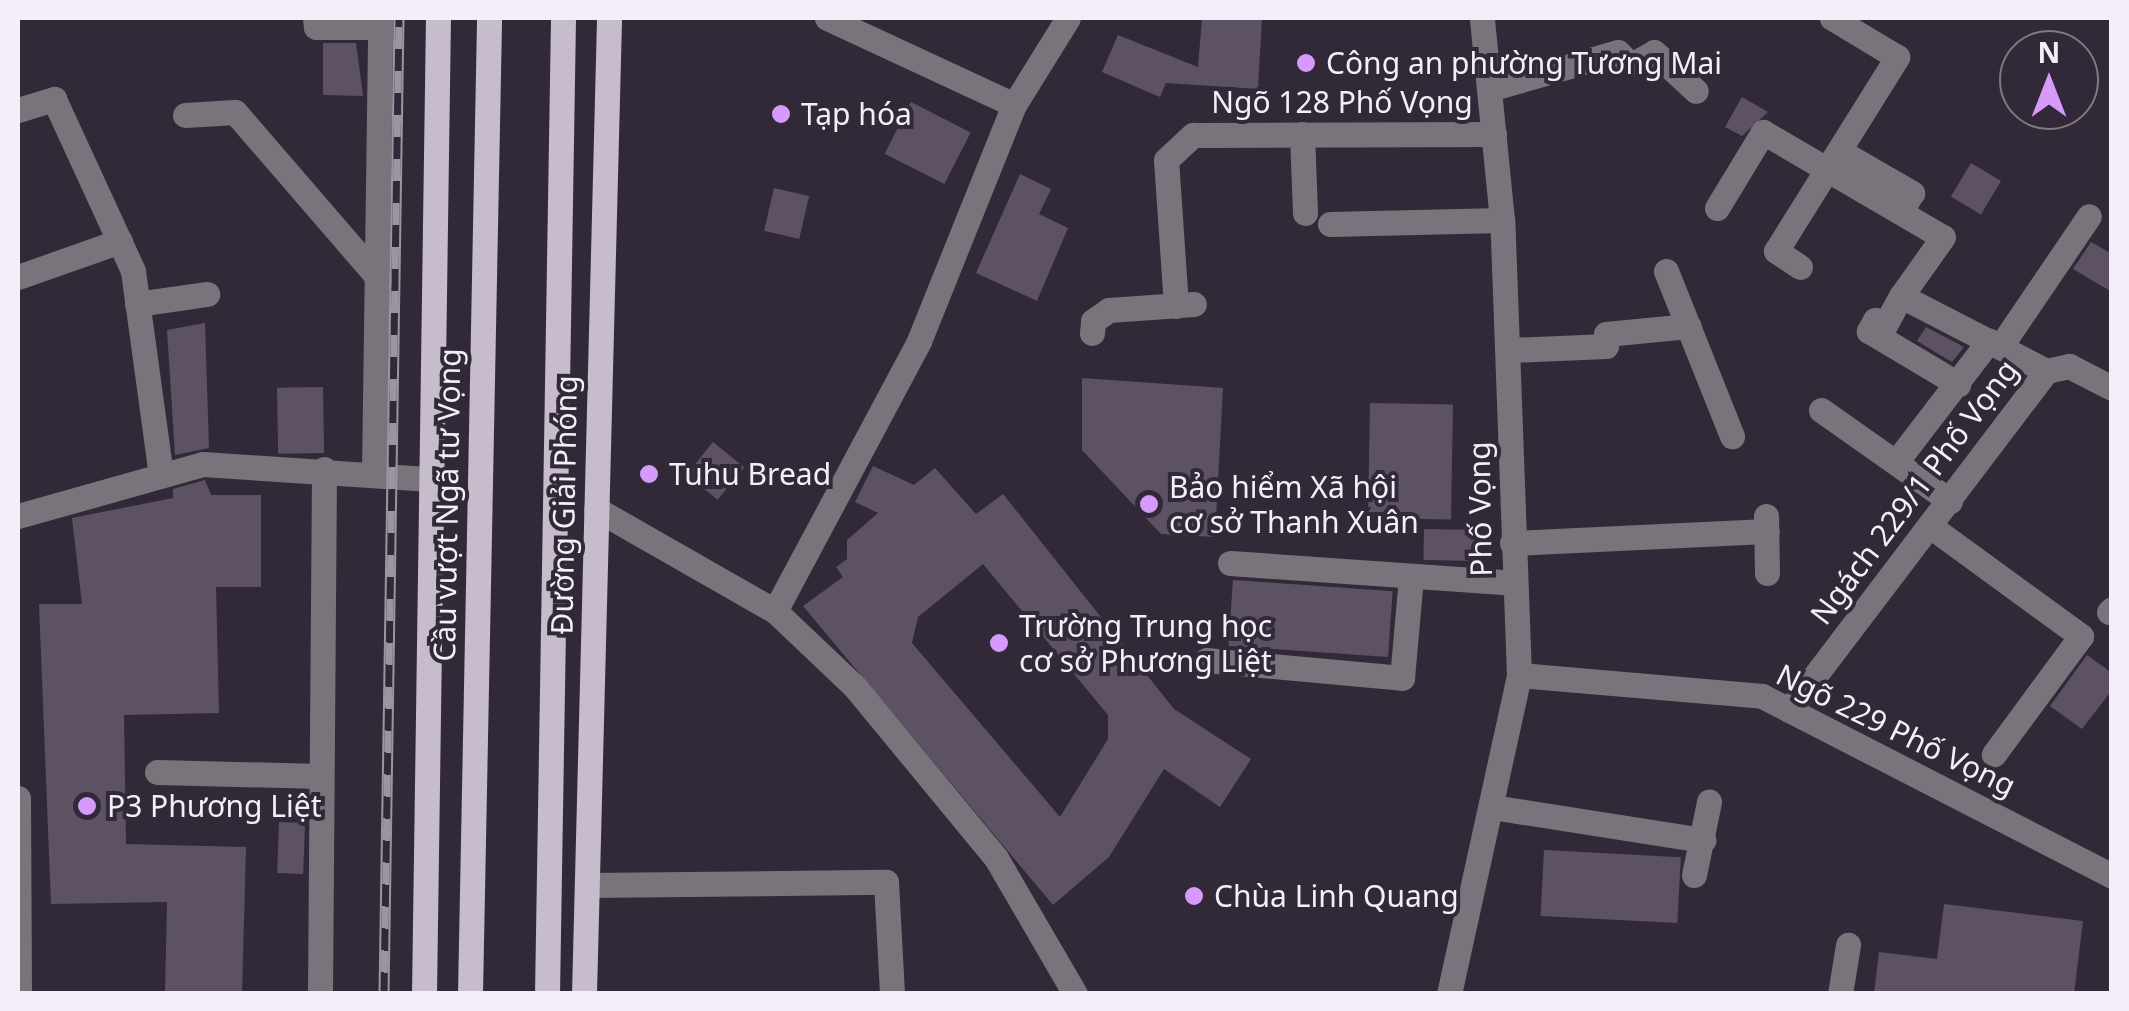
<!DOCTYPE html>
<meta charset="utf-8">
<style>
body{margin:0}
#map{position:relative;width:2129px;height:1011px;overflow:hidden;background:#322938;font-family:"Noto Sans",sans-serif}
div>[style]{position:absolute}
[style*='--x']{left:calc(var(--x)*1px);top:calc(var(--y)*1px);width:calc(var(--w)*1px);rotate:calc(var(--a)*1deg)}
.building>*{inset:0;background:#5c5263;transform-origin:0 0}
.minor>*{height:25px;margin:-12.5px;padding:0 12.5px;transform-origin:12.5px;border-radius:12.5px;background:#79747c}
.major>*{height:25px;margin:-12.5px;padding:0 12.5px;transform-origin:12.5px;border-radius:12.5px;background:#c6bccc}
.rail>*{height:11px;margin-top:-5.5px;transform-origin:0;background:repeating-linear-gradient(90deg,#322938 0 22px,#9c94a0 0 44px);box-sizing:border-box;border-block:2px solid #9c94a0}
.dots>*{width:28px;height:28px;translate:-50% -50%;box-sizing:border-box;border:5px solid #322938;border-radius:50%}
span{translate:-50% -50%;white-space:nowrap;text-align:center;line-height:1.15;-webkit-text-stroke:8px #322938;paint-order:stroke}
.poi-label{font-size:30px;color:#f4eef8}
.left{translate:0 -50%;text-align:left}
.street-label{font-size:30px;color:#f4eef8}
.frame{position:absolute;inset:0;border:20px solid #f4eef8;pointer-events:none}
.north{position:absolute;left:1999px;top:30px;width:100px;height:100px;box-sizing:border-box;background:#322938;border:2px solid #807885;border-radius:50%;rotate:0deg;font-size:28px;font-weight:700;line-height:40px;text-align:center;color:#f4eef8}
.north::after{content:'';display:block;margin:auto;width:35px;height:45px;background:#d69bfa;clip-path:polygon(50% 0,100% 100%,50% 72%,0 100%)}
</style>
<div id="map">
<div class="building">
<i style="clip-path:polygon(1202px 18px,1262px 18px,1258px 89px,1166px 83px,1160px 97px,1102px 72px,1118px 35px,1198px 67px)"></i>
<i style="clip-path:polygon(323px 43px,356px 43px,363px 96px,323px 95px)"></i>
<i style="clip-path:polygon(1742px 97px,1768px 112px,1742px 136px,1725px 127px)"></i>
<i style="left:911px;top:102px;width:67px;height:58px;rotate:27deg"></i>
<i style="left:1971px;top:163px;width:35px;height:39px;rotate:31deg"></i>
<i style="clip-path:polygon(1020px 174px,1051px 189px,1039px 214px,1068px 228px,1037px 301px,976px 273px)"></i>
<i style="left:774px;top:188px;width:36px;height:44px;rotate:13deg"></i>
<i style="clip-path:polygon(2091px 242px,2112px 254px,2112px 292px,2073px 269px)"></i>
<i style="clip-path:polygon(205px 323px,209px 448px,175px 455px,167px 330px)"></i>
<i style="clip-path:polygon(1926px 327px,1964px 347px,1952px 362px,1917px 341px)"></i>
<i style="clip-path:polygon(1082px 378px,1223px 388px,1215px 537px,1161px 534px,1082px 450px)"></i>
<i style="left:323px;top:387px;width:66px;height:46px;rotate:89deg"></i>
<i style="left:1370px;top:403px;width:83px;height:115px;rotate:1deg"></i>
<i style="left:713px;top:442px;width:40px;height:42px;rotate:39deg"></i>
<i style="clip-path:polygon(evenodd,873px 466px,914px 485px,935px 468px,976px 514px,1003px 494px,1174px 709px,1251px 759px,1220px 807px,1164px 769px,1109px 857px,1053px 905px,803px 606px,843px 577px,836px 567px,847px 559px,847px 540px,878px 513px,855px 502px,873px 466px,983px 564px,1108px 715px,1108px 739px,1060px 817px,912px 643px,918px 617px,983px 564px)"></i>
<i style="clip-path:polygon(205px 480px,211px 495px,261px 495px,261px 587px,216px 587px,219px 713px,124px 715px,126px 844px,246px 847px,242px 994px,165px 994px,167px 902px,51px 904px,39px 604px,82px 604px,72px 518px,173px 498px,173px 489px)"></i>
<i style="left:1424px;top:529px;width:51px;height:31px;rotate:1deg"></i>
<i style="left:1233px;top:580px;width:160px;height:66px;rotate:4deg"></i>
<i style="clip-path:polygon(2087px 655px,2112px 673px,2112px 690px,2082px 729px,2050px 706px)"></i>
<i style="left:279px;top:822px;width:26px;height:51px;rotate:2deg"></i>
<i style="left:1544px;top:850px;width:137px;height:66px;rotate:3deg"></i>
<i style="clip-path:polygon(1944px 904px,2083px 921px,2074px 994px,1874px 994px,1879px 952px,1937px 959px)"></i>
</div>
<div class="minor">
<i style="--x:315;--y:18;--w:9;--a:84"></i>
<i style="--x:316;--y:27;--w:64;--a:0"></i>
<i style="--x:827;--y:18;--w:206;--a:24.9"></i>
<i style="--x:1490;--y:89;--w:133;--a:-16.1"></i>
<i style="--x:1618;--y:52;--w:18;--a:45"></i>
<i style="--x:1631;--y:65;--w:26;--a:-29"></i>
<i style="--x:1654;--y:52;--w:57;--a:42.9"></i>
<i style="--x:18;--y:110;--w:38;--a:-17"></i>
<i style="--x:54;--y:99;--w:189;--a:65.3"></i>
<i style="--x:133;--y:271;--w:206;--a:82.2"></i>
<i style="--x:185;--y:115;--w:50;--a:-3.4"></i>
<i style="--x:235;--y:112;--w:222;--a:49.2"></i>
<i style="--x:1302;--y:134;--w:79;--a:87.8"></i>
<i style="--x:1843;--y:153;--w:80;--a:30.1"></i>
<i style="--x:1912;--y:193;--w:22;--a:122"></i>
<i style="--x:1717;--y:208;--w:89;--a:-58.8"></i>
<i style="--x:1763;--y:132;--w:208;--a:30.3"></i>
<i style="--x:1943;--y:237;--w:72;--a:125.4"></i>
<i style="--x:1901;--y:296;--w:163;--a:27.3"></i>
<i style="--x:1330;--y:224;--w:172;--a:-1.3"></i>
<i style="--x:1800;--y:267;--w:29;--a:-146"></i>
<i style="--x:1776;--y:251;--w:229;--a:-58"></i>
<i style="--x:1897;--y:57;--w:76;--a:-149"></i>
<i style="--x:1666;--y:271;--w:178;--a:68.2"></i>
<i style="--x:18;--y:277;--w:108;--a:-19.4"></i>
<i style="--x:1901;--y:296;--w:33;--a:119"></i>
<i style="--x:1885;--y:325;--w:11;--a:-153"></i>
<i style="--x:1875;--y:320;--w:13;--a:119"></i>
<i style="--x:1869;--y:331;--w:104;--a:30.8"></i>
<i style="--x:137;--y:304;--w:71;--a:-8.1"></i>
<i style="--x:1176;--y:306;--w:146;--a:-93.9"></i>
<i style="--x:1166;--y:160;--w:37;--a:-43"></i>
<i style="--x:1193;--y:135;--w:301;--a:-0.2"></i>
<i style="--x:1092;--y:333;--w:12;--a:-85"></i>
<i style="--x:1093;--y:321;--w:19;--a:-35"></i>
<i style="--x:1109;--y:310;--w:85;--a:-4"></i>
<i style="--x:2000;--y:347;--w:158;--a:-55.8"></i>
<i style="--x:1509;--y:350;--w:97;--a:-2.4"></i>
<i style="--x:1606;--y:346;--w:12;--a:-90"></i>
<i style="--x:1606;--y:334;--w:83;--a:-5.5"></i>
<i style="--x:1821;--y:410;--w:158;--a:35.2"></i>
<i style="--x:1896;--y:462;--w:153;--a:-52.5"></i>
<i style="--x:374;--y:472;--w:454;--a:-89.2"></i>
<i style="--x:596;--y:509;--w:206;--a:29.7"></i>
<i style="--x:775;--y:611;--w:110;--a:43.5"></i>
<i style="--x:855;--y:687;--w:222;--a:50.5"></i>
<i style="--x:996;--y:858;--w:157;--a:59.8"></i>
<i style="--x:18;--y:516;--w:192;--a:-15.7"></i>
<i style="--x:203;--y:464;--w:228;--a:3.8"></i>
<i style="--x:1766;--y:516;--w:57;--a:89"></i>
<i style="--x:1930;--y:526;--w:187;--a:36.1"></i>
<i style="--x:2081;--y:636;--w:147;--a:126.4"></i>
<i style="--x:1512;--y:543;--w:255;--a:-2.7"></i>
<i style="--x:1230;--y:563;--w:284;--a:4"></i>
<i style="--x:775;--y:611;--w:306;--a:-61.9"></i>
<i style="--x:919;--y:341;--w:254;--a:-68.1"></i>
<i style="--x:1014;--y:105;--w:102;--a:-58.2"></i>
<i style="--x:2109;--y:612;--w:4;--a:-45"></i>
<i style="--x:1206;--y:660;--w:197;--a:5.2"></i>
<i style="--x:1402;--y:678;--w:101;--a:-84.9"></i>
<i style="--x:1519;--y:675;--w:244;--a:4.9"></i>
<i style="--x:1762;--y:696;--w:394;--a:27.2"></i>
<i style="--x:1789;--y:710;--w:425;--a:-52.8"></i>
<i style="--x:2046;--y:371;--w:24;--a:-12"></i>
<i style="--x:2069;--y:366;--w:48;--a:27.1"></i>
<i style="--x:157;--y:772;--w:164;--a:1.4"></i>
<i style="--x:18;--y:798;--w:196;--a:89.7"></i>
<i style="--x:1492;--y:807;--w:214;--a:8.9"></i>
<i style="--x:1694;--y:875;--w:75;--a:-78.4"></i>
<i style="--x:587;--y:885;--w:299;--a:-0.6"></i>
<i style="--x:886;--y:882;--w:112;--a:86.9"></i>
<i style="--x:320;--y:994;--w:525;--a:-89.56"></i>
<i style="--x:1449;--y:994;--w:327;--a:-77.6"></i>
<i style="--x:1519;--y:675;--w:455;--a:-92.1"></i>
<i style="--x:1502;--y:220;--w:203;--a:-95.7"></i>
<i style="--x:1840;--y:994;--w:50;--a:-80.7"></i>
</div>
<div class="major">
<i style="--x:424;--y:994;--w:976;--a:-89.18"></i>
<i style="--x:470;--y:994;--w:976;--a:-88.88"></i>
<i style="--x:547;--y:994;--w:976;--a:-89.06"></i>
<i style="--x:584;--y:994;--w:976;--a:-88.53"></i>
</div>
<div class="rail">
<i style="--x:384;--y:994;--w:976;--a:-89.12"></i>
</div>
<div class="dots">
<i style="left:1306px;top:63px;background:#d69bfa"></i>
<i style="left:781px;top:114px;background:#d69bfa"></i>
<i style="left:649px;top:474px;background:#d69bfa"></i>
<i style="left:1149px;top:504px;background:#d69bfa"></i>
<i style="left:999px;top:643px;background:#d69bfa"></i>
<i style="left:87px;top:806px;background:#d69bfa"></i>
<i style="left:1194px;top:896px;background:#d69bfa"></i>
</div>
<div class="poi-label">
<span class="left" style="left:1326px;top:63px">Công an phường Tương Mai</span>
<span class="left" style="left:801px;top:114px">Tạp hóa</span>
<span class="left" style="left:669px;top:474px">Tuhu Bread</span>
<span class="left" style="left:1169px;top:504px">Bảo hiểm Xã hội<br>cơ sở Thanh Xuân</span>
<span class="left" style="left:1019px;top:643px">Trường Trung học<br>cơ sở Phương Liệt</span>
<span class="left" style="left:107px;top:806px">P3 Phương Liệt</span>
<span class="left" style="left:1214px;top:896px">Chùa Linh Quang</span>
</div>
<div class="street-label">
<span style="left:1342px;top:102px">Ngõ 128 Phố Vọng</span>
<span style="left:1914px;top:492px;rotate:-53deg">Ngách 229/1 Phố Vọng</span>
<span style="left:447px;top:505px;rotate:-89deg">Cầu vượt Ngã tư Vọng</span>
<span style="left:564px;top:505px;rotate:-89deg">Đường Giải Phóng</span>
<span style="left:1480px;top:509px;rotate:-91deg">Phố Vọng</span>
<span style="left:1896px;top:730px;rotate:26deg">Ngõ 229 Phố Vọng</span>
</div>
<div class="frame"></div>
<div class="north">N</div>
</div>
